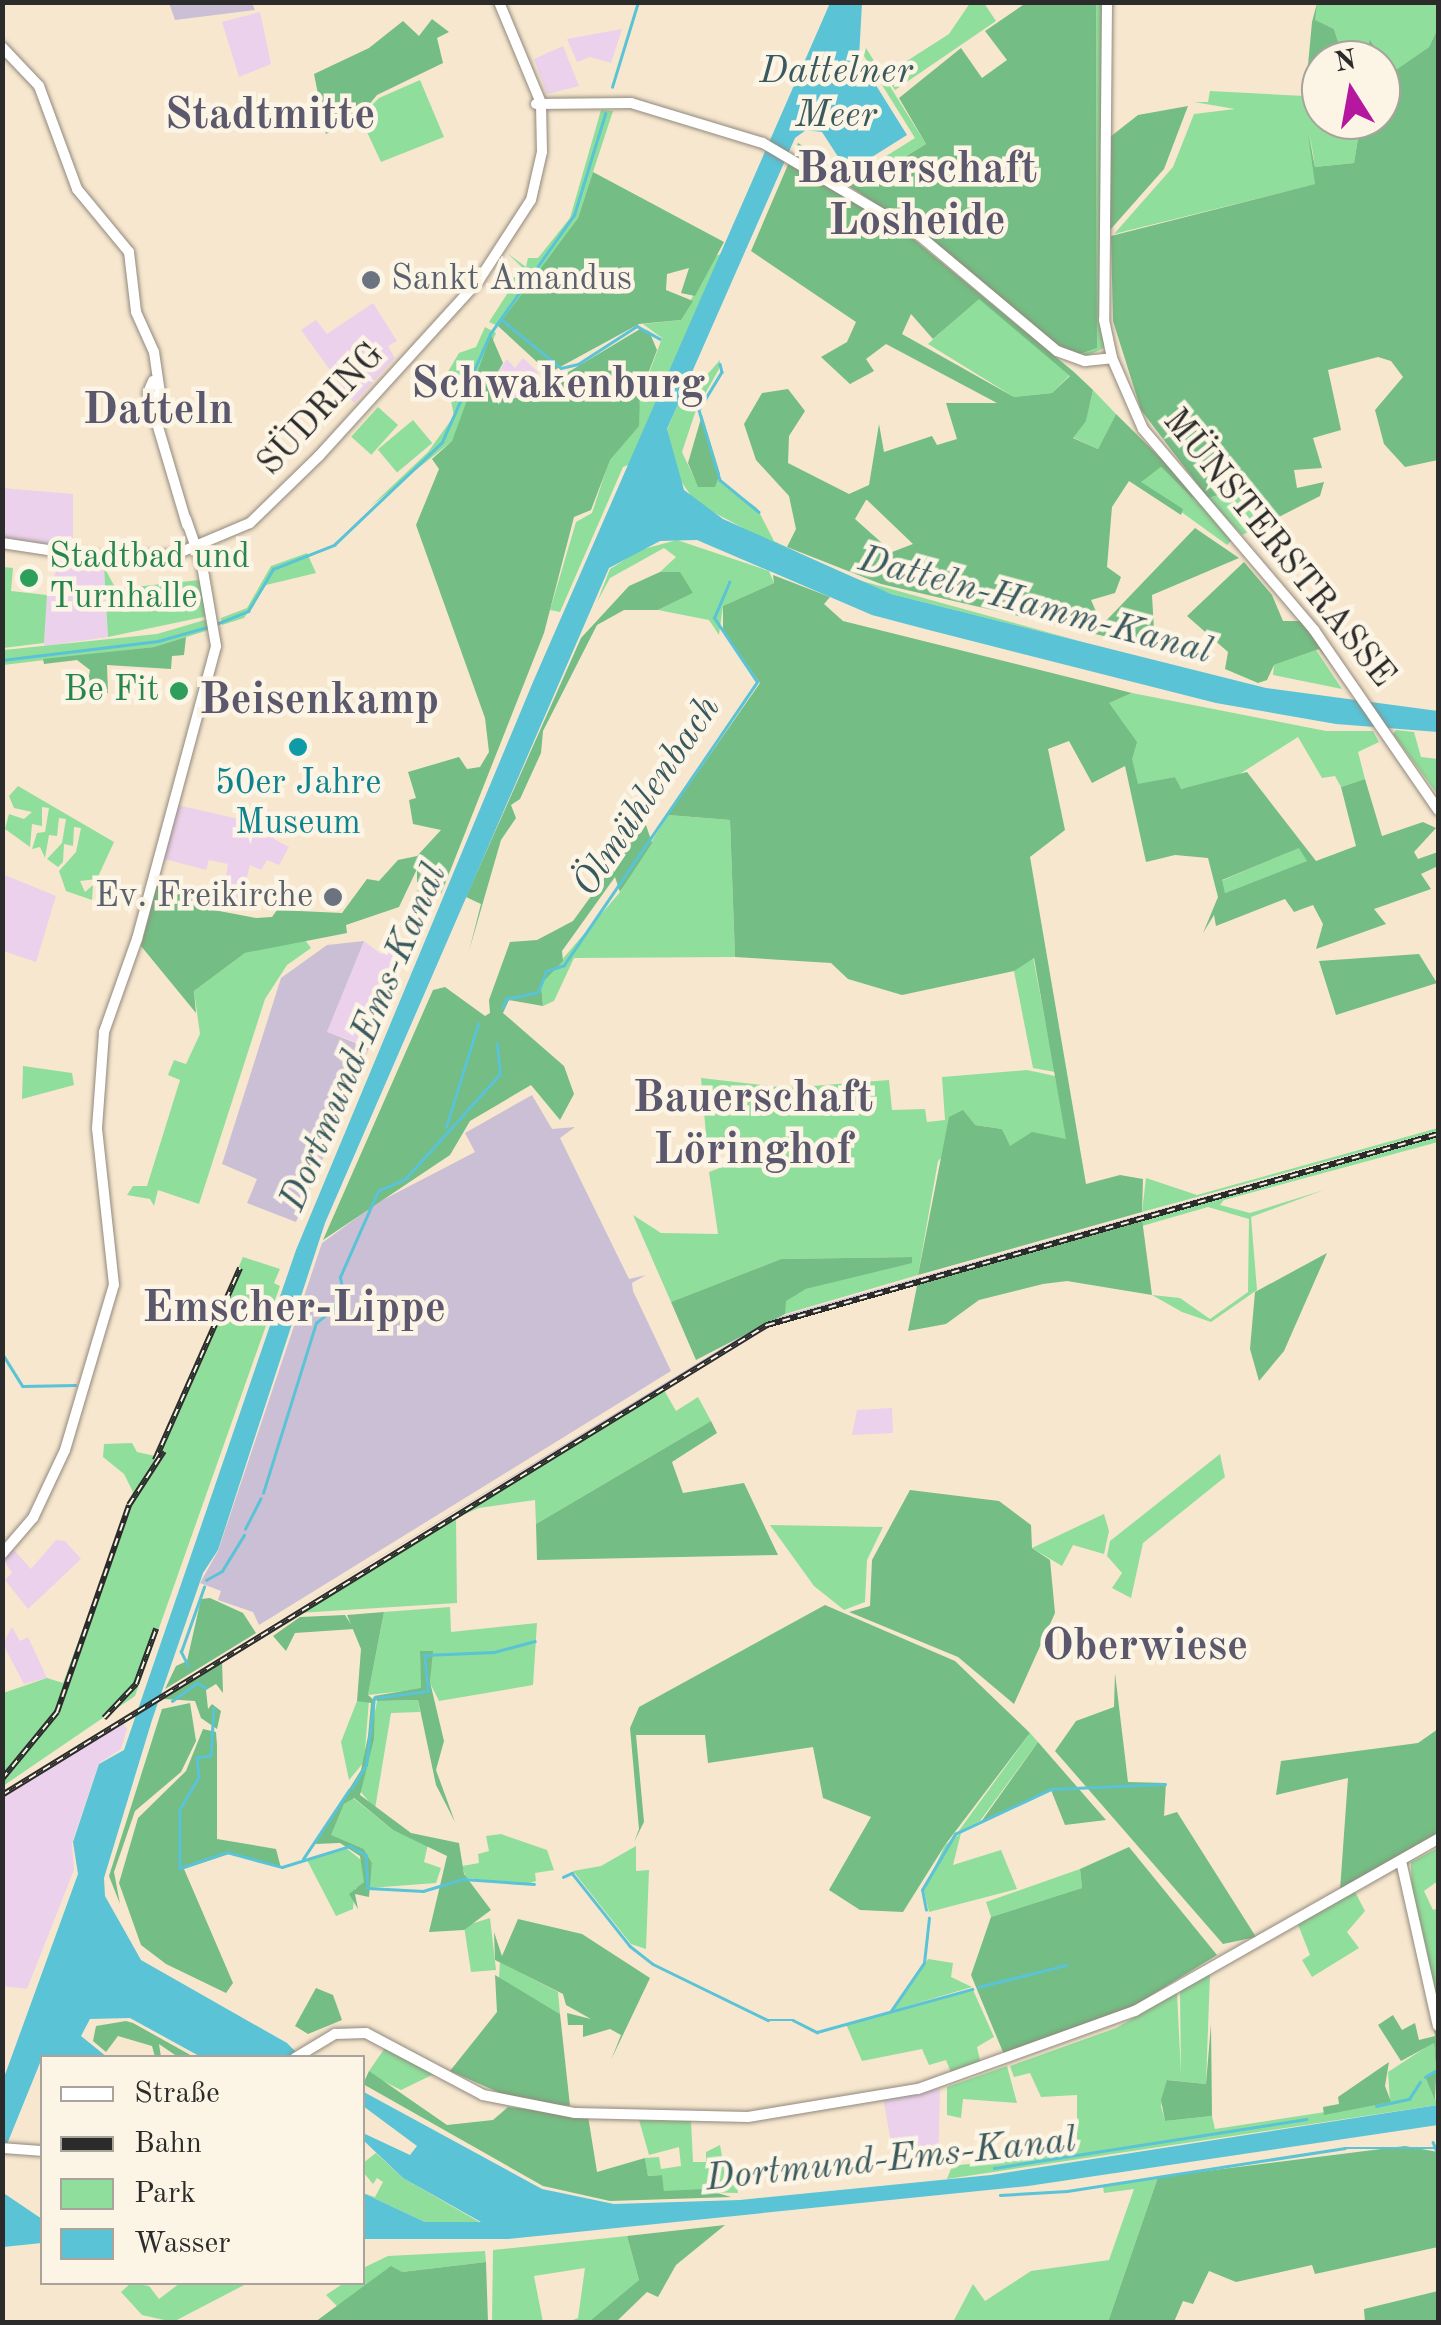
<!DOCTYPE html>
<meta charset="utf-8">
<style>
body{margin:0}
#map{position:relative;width:1441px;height:2325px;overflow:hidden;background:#f7e7cf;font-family:"Old Standard TT",serif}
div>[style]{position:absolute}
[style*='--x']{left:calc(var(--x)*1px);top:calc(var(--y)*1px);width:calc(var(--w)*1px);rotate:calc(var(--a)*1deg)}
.built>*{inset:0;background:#ebd1eb}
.industrial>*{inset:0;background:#cbbfd5}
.green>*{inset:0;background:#90de9c;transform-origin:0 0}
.forest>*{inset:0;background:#74bd84}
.water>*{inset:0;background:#5ac3d6}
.stream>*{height:2.5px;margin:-1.25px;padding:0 1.25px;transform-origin:1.25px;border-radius:1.25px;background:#5ac3d6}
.roads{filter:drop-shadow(0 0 2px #91897d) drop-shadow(0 0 2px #91897d)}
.major>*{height:10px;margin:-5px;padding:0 5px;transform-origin:5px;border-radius:5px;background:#fff}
.rail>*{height:6px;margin-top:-3px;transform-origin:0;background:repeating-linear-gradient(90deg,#fcf5e5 0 8px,#2b2b2b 0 16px);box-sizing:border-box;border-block:2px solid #2b2b2b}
.dots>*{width:28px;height:28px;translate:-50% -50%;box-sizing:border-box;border:5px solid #fcf5e5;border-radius:50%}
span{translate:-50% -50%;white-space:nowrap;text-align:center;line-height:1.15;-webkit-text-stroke:9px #fcf5e5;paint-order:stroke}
.worship-label{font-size:35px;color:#5b616d}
.left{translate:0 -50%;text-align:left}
.right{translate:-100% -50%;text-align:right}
.street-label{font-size:35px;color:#2b2b2b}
.leisure-label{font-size:35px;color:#27864d}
.culture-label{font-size:35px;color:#0d838f}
.water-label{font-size:38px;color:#39595e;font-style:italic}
.district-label{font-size:45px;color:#5b586e;font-weight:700}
.frame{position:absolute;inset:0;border:5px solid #2b2b2b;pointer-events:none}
.legend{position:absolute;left:40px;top:2055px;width:325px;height:230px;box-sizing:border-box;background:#fcf5e5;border:2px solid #a8a49b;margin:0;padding:12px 18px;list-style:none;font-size:30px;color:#2b2b2b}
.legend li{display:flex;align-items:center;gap:20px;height:50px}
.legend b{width:50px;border:2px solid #a8a49b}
.north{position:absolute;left:1301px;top:40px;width:100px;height:100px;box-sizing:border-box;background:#fcf5e5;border:2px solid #a8a49b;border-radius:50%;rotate:349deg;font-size:28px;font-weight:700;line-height:40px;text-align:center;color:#2b2b2b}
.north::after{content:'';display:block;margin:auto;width:35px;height:45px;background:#b5179e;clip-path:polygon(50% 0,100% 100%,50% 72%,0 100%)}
</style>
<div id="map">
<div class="built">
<i style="clip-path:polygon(260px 12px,271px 64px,239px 77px,222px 22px)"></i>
<i style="clip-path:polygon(622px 29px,611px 63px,590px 57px,577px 62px,567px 39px)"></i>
<i style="clip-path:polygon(563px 46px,579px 86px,547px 94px,534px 59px)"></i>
<i style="clip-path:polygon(373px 303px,397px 341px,388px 346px,395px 358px,354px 403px,301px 330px,316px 320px,327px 334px)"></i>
<i style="clip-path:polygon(523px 358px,538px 372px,540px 387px,511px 400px,491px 382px,507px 359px,515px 368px)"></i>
<i style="clip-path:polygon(2px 488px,73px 494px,73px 549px,3px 537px)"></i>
<i style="clip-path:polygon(60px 560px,104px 567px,108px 637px,44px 646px,47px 595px)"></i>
<i style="clip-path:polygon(177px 805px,252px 822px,261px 806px,278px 815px,274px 839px,289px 847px,279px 865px,267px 860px,261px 870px,250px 865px,241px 900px,223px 896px,228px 864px,209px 860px,206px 870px,161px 858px)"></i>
<i style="clip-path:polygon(2px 874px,56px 896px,36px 962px,3px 951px)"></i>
<i style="clip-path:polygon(364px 941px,381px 954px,394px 951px,404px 958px,372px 1040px,362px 1037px,359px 1043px,327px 1032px)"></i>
<i style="clip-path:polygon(892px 1408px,893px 1433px,852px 1435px,857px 1410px)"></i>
<i style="clip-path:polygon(56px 1540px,65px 1541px,81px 1559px,28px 1609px,5px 1580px,12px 1573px,3px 1559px,13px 1549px,31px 1569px)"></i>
<i style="clip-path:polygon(12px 1627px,20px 1641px,28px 1637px,47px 1678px,24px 1684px,3px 1644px)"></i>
<i style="clip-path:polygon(122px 1721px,127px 1729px,121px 1749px,99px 1763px,72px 1843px,74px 1870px,27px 1989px,3px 1986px,3px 1797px)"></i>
<i style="clip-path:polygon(940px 2089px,938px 2165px,896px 2169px,883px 2098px)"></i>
</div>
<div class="industrial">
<i style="clip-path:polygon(169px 3px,252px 3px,255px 10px,175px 20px)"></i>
<i style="clip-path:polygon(364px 941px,327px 1032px,369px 1048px,296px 1222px,247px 1203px,257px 1179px,222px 1164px,281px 978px,327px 945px)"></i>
<i style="clip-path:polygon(532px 1095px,552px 1129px,575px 1127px,560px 1138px,629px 1279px,646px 1275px,632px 1283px,633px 1291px,671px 1371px,259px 1625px,253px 1612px,218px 1600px,221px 1591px,200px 1583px,218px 1551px,322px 1243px,377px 1203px,475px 1152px,465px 1133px)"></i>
<i style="clip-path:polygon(1438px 1131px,1438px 1137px,782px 1321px,692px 1368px,258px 1631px,768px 1320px)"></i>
</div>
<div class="green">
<i style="clip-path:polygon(970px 3px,984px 3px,996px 21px,895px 90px,885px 75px,949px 34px)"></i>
<i style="clip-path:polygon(1096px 3px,1104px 3px,1104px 348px,1087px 356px,1080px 354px,1097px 348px)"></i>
<i style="clip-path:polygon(1317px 3px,1438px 3px,1438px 28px,1429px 47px,1392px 73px,1371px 41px,1364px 60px,1344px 60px,1334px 29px,1314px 20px)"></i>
<i style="clip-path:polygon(866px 48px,926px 144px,861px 183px,851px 178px,915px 138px,864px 56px)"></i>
<i style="clip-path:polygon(420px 80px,444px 137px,381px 162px,360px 117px,379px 98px)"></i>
<i style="clip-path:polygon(1310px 85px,1321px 85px,1321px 120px,1361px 120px,1354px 163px,1315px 167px,1310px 134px,1316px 184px,1114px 234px,1173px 167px,1194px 114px,1235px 109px,1194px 102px,1208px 102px,1210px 91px,1305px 96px)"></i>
<i style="clip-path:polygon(601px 110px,613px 111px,578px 218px,515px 306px,498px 326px,489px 322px,509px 291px,496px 276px,511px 287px,515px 282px,499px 267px,518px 279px,526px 271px,507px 253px,526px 267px,528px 258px,538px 258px,570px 218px)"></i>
<i style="clip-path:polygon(721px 254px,633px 463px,623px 467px,560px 612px,550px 610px,576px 522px,592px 513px,609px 461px,631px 434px,646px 381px,664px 383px,648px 376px,662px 338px,643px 324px,681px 320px,712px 257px)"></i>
<i style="clip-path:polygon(979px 298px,1070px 375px,1052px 393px,1014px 397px,928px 344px)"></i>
<i style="clip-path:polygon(485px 327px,496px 333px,452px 441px,370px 507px,428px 452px,454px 416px,450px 396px,457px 386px,446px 375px,459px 353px,476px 347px)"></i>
<i style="clip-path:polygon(720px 360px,719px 369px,696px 410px,682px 452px,698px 486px,719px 480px,757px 508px,774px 541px,851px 578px,1083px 642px,891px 594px,841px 576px,785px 550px,696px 503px,678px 477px,667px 430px,686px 384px,699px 384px)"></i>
<i style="clip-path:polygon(1093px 390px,1116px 414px,1098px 449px,1072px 437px,1086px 420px)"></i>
<i style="left:378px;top:407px;width:27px;height:40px;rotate:42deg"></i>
<i style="left:413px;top:420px;width:30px;height:46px;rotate:50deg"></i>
<i style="clip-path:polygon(1161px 467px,1191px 497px,1196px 493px,1235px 537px,1227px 545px,1140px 482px)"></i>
<i style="clip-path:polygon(1244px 488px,1261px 526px,1242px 535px,1208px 498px)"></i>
<i style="clip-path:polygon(677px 540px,769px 571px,774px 583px,723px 606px,719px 635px,709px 620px,658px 610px,693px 593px,660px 572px,676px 557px,664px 548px,610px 578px,597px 602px,610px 569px,640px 550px)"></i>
<i style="clip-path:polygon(307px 553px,316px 573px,266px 585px,244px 618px,222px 625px,221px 618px,247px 608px,271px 566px)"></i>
<i style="clip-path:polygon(3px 567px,13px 568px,11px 591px,47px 595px,44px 643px,3px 648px)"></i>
<i style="clip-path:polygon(104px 567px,116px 589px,199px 580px,208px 616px,108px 637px)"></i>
<i style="clip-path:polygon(208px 619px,209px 630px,154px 647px,3px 665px,4px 650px,157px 634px)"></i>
<i style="clip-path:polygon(1316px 650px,1342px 689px,1273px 675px,1274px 665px)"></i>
<i style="clip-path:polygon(1132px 693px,1326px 731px,1373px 731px,1379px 742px,1358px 752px,1365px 779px,1341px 787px,1335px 776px,1322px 778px,1298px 737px,1227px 782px,1180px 789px,1175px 777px,1138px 785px,1108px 703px)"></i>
<i style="clip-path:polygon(1396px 730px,1414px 732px,1421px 757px,1438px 759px,1438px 795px,1393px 734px)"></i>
<i style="clip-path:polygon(18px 786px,114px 842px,97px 879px,80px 881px,85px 892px,93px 885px,92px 900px,66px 891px,59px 871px,76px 852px,81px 828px,74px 827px,73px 846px,64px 844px,63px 862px,58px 867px,47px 859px,62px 843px,66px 819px,59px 818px,57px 836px,49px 835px,45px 858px,40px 847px,32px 849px,37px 833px,45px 832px,49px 808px,42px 807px,42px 826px,32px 824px,30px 847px,5px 829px,9px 814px,24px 819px,32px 812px,14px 808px,9px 796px)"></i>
<i style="clip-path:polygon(668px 815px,730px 820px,735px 957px,574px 958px,554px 1001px,543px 1006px,541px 984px,621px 891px)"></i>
<i style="clip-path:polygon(1300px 847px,1308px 861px,1225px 893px,1221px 881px)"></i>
<i style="clip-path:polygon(305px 940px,311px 948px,287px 965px,265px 999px,199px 1204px,158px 1190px,154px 1206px,150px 1199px,127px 1195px,133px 1186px,147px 1186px,180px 1080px,168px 1075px,174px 1060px,186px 1064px,200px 1034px,194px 991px,245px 953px)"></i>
<i style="clip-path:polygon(1033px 957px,1055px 1072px,1033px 1068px,1014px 971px)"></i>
<i style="clip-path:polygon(23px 1066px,72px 1073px,74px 1085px,22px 1099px)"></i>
<i style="clip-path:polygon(1027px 1070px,1055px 1076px,1067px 1140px,1009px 1147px,1002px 1129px,975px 1125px,938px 1161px,918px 1275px,785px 1314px,785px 1301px,806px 1289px,912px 1262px,911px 1257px,781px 1259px,671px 1302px,633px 1215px,661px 1233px,718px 1234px,709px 1172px,730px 1164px,727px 1147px,708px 1157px,701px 1078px,787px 1088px,889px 1080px,892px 1110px,925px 1109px,927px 1122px,945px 1120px,942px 1077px)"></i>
<i style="clip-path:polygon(1438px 1128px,1438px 1131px,1142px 1212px,1146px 1178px,1197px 1195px)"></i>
<i style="clip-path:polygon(1438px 1137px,1438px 1142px,1224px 1200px,1220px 1205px,1250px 1213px,1324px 1190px,1251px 1217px,1257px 1290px,1211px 1322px,1182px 1312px,1152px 1295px,1180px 1298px,1210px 1319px,1248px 1292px,1249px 1219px,1208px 1207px,1142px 1226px,1142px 1219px)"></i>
<i style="clip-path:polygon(243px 1257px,280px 1269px,274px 1283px,280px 1286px,135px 1696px,3px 1786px,3px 1693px,47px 1678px,63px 1683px,133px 1492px,124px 1474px,103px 1457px,104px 1444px,132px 1443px,137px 1452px,155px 1456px)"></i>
<i style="clip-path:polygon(688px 1371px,664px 1390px,676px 1411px,698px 1397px,711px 1421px,536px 1524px,535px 1500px,479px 1508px,456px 1518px,457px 1603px,298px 1613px)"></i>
<i style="clip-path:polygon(1220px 1454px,1225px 1477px,1143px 1543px,1131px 1598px,1112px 1588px,1122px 1573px,1107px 1556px,1110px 1541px)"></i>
<i style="clip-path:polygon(1104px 1514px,1109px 1531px,1104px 1554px,1073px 1545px,1062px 1566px,1032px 1548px)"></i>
<i style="clip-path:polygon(770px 1525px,883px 1527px,867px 1560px,865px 1602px,844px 1610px,814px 1586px)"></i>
<i style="clip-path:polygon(450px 1607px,451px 1632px,537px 1623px,533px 1685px,439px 1701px,430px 1683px,432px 1651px,420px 1651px,422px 1689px,368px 1695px,384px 1612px)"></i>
<i style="clip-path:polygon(369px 1700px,364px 1762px,349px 1780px,341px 1742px,357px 1701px)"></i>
<i style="clip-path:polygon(418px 1700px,420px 1712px,391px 1713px,375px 1809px,360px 1791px,377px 1701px)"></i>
<i style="clip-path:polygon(1030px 1733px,1038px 1742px,980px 1821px,958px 1832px)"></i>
<i style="clip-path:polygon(353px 1798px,393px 1830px,428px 1844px,424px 1862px,441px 1868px,436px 1883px,369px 1888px,372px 1863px,364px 1849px,330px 1836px,344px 1804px)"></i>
<i style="clip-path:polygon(961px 1833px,953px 1865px,1001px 1850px,1017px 1889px,929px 1912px,924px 1890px,945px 1845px)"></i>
<i style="clip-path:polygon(501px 1834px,547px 1850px,554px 1870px,535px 1873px,536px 1881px,526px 1884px,466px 1878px,462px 1866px,479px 1863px,478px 1854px,489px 1851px,486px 1836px)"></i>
<i style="clip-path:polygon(636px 1846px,636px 1871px,649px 1870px,646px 1949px,631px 1944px,573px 1871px,601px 1866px)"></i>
<i style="clip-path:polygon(346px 1848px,365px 1863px,364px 1882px,361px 1890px,355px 1888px,353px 1909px,336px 1916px,307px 1860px)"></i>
<i style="clip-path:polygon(1436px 1849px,1438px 1881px,1424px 1891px,1433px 1910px,1438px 1908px,1436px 2003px,1412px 1913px,1411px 1862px)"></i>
<i style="clip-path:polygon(1080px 1869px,1082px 1888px,991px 1917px,986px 1902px)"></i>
<i style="clip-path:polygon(1354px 1890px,1365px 1911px,1347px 1932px,1359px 1948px,1312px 1977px,1302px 1960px,1310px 1955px,1297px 1922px)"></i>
<i style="clip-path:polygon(490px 1918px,496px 1970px,471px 1972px,464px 1926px)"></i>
<i style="clip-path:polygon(928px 1959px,953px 1963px,951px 1977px,972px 1987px,894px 2010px)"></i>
<i style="clip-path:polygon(500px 1962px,558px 1992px,560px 2014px,499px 1978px)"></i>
<i style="clip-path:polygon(1210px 1974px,1206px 2084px,1168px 2080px,1161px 2106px,1165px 2121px,1212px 2116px,1215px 2129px,1390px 2102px,1388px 2072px,1434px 2042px,1436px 2070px,1426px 2077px,1438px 2105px,947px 2179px,952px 2166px,1077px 2151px,1077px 2095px,1041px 2097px,1030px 2073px,1014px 2077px,1010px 2066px,1116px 2028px,1177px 1993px,1181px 2074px,1180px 1990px)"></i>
<i style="clip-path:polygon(973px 1990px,994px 2037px,977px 2047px,981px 2065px,952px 2075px,946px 2060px,929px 2065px,922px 2049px,862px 2061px,846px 2024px)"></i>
<i style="clip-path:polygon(387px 2045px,445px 2078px,432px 2075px,401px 2090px,377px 2078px,369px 2071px)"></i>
<i style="clip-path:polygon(1007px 2066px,1017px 2103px,963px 2099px,961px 2118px,947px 2115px,947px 2087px)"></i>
<i style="clip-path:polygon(639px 2120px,691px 2121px,693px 2162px,706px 2162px,706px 2152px,720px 2145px,724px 2167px,735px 2167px,738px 2193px,664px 2191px,661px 2175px,648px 2176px,645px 2158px,659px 2157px,661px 2169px,681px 2166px,679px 2147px,649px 2155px)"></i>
<i style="clip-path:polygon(376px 2153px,403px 2178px,481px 2223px,425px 2222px,363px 2193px,375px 2197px,383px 2182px,377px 2178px,373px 2184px,363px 2172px,363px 2163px)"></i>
<i style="clip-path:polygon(1158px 2177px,1108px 2322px,953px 2322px,973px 2284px,985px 2301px,1031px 2271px,1109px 2260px,1134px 2189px,1104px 2193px,1103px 2187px)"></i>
<i style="clip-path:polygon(627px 2236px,639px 2280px,593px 2322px,568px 2322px,578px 2318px,585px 2268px,534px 2276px,543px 2322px,492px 2322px,493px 2250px)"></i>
<i style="clip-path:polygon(485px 2251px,486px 2262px,402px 2272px,338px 2307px,326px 2295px,344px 2283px,362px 2282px,363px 2268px,388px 2256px)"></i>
<i style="clip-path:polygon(131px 2283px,149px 2286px,159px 2299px,180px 2283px,248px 2283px,173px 2322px,142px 2315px,121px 2292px)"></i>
</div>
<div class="forest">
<i style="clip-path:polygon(1026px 3px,1096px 3px,1097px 348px,1080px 354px,1057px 345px,921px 233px,795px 151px,798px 143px,862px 183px,926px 144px,899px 98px,961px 48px,982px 78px,1007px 60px,985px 31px)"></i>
<i style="clip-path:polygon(1317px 3px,1315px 20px,1334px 29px,1344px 60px,1321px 60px,1321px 85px,1310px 85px,1305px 97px,1312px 22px)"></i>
<i style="clip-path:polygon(432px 19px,449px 32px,437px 38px,443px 63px,377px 95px,357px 119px,326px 134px,314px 74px,369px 48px,403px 21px,419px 36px)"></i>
<i style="clip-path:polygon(1438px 28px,1438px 460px,1405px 467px,1384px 444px,1375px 410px,1403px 377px,1391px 361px,1378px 357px,1328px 370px,1341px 430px,1313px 438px,1322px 468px,1294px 470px,1297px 488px,1324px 482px,1320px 496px,1261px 526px,1243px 488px,1208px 498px,1141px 410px,1113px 321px,1111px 236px,1315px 184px,1308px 134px,1315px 167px,1354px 163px,1361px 120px,1381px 120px,1381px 60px,1364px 60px,1370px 40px,1393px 72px,1429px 47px)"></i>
<i style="clip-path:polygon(1188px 106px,1164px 169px,1110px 230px,1110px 137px,1138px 115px)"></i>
<i style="clip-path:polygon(evenodd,790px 160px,889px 219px,1074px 372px,1093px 390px,1086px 421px,1073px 438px,1098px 449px,1116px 414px,1196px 493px,1192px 498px,1161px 467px,1141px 482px,1183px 509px,1181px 515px,1129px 481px,1112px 507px,1107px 567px,1121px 577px,1115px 593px,1091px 600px,1102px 625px,1195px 528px,1239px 558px,1152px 595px,1155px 648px,881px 584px,787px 547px,796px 529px,789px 496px,756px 460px,744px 424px,762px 393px,788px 389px,805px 411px,789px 436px,788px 463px,849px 494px,869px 485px,879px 424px,884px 452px,932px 436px,937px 445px,957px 439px,946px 403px,997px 403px,886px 344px,866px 359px,874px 371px,850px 384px,821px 357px,847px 342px,856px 322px,751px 251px,790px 160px,979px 299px,1070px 376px,1052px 393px,1014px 397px,902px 334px,911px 314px,933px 339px,979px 299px,790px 160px,866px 500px,867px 500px,913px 544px,892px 552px,855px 519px,866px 500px)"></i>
<i style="clip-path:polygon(593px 172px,724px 242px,695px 296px,681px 293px,689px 268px,667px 274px,666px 290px,693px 301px,681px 320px,639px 324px,549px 373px,498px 326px,578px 218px)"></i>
<i style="clip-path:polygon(640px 329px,649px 331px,657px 350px,640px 395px,639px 426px,610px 460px,591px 510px,574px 517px,544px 633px,441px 894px,416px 891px,433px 888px,417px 882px,417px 869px,399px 907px,346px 925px,347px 933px,245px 953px,194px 991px,196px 1013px,141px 946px,157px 885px,209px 898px,214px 910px,256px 918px,272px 917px,277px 910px,342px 913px,367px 879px,379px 881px,398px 860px,417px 856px,441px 830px,413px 824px,409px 800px,416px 798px,408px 772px,459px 757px,467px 769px,480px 767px,489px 752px,485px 718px,416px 525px,439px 469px,432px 459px,452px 441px,491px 335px,503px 363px,492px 382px,511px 399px,530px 395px)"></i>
<i style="clip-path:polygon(702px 415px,720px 474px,715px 487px,698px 487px,688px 463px)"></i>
<i style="clip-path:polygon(1244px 562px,1272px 595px,1283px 621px,1301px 621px,1356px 695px,1319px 649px,1274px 665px,1267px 680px,1258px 683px,1225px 669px,1228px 652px,1187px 616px)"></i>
<i style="clip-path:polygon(660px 572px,680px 572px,693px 593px,658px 610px,624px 610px,597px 625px,543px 731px,541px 753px,520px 799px,511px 805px,516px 818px,501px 840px,469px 951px,481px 904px,466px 897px,581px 638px,629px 586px)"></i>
<i style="clip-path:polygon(evenodd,773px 575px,830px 597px,824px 604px,843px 621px,1132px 693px,1109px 703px,1137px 742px,1132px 759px,1138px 784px,1175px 777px,1181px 789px,1247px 772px,1316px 861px,1356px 846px,1341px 787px,1365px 779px,1382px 836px,1423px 822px,1436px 828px,1414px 852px,1418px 859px,1438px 852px,1438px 866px,1421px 874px,1431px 889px,1374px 909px,1386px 924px,1316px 949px,1323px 924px,1313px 905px,1294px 912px,1285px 899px,1216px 926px,1214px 915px,1203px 933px,1218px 897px,1208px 858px,1175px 855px,1146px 862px,1125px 766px,1092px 783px,1069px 741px,1048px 749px,1065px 830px,1030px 857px,1086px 1184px,1120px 1175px,1143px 1179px,1142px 1212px,918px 1275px,949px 1117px,963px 1110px,975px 1125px,1002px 1129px,1010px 1146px,1032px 1132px,1066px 1139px,1034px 958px,1014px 971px,902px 995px,848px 979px,831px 963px,735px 957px,730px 820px,668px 815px,760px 683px,723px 630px,723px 606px,774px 583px,773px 575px,1299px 848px,1307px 861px,1225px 893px,1222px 880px,1299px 848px)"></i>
<i style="clip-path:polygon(186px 637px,184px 655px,172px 656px,171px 669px,107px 665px,108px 693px,87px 687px,90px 670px,77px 660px,44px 664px,43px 659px,154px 647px)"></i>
<i style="clip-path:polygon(645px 822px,652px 843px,620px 892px,615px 877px,562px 951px,563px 961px,541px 984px,543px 1006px,509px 1000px,503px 1013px,564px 1066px,574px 1094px,560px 1120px,531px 1085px,470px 1121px,450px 1155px,323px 1240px,433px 990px,445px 987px,485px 1016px,490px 1013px,489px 1000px,510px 942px,537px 940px,573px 921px)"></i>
<i style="clip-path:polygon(1419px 954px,1437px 983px,1336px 1015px,1319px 961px)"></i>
<i style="clip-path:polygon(1142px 1219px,1152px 1295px,1067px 1281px,1043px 1284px,979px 1300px,946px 1324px,908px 1331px,918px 1281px)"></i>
<i style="clip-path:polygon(1327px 1253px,1284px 1351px,1259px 1381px,1250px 1349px,1255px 1292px)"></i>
<i style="clip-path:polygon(912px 1257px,912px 1263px,806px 1289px,786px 1301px,785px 1314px,696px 1360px,671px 1302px,781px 1259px)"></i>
<i style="clip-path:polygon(711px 1421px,717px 1433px,672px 1462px,683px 1493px,744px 1483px,778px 1555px,537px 1560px,536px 1524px)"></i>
<i style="clip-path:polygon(910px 1490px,999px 1501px,1031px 1525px,1032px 1548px,1050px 1560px,1055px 1613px,1014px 1704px,958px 1657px,849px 1612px,870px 1606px,872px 1560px)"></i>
<i style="clip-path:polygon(210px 1598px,243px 1613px,256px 1633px,165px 1689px,176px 1666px,187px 1661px,201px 1599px)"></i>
<i style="clip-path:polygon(825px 1605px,955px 1661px,1030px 1733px,945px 1845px,903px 1912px,860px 1910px,829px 1890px,871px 1817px,823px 1798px,813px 1747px,708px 1763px,705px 1735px,636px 1735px,644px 1822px,634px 1842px,639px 1829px,630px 1728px,639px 1707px)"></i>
<i style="clip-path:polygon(384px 1612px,368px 1695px,375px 1701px,374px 1739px,360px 1795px,411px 1833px,459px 1843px,464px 1874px,491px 1910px,464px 1930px,429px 1932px,447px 1856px,393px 1830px,354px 1798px,344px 1804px,331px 1835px,364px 1849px,372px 1863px,369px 1897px,355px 1894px,358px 1909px,349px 1894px,364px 1882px,360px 1856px,340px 1843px,315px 1844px,361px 1770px,368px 1736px,371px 1703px,357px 1701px,361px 1649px,347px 1615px)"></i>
<i style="clip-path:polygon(345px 1615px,354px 1629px,295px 1633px,286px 1651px,273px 1636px,300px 1617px)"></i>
<i style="clip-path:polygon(420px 1651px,433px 1651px,430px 1682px,444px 1741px,436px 1770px,455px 1822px,436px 1785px,418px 1700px,377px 1701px,374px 1696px,421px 1688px)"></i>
<i style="clip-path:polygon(222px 1660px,223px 1693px,216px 1684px,206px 1690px,208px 1709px,212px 1704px,221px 1711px,217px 1729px,201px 1718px,195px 1701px,164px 1699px)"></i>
<i style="clip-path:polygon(1115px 1673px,1128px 1782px,1166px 1783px,1164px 1816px,1177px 1812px,1256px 1937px,1223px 1944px,1055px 1751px,1076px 1721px,1114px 1707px)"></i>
<i style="clip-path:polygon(190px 1703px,196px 1741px,181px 1772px,135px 1811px,114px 1872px,120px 1904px,109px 1876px,162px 1709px)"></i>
<i style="clip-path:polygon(203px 1729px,216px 1732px,217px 1745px,217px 1839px,276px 1849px,281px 1868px,229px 1854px,184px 1869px,233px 1983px,226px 1993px,166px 1964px,141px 1945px,119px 1883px,138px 1818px,186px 1771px)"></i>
<i style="clip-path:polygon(1438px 1729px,1438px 1833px,1340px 1890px,1348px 1778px,1276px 1795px,1281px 1761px,1418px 1743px)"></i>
<i style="clip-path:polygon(1038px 1742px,1051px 1757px,1106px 1820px,1065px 1825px,1051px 1790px,981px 1822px)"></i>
<i style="clip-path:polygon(1129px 1847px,1217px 1955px,1127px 2010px,1005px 2057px,971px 1975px,991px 1917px,1082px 1888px,1080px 1869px)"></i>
<i style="clip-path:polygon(518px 1919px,582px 1934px,650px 1978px,611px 2060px,621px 2035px,610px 2029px,583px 2037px,583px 2025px,568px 2025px,567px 2013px,591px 2019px,566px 2005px,563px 1994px,495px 1960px,494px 1932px,502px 1956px)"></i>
<i style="clip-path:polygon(495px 1975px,560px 2014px,570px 2106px,521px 2102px,450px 2071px,497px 2012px)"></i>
<i style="clip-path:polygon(316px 1988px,333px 1995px,342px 2020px,308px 2034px,295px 2026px)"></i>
<i style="clip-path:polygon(1429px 2000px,1438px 2040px,1435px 2100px,1425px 2076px,1436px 2070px,1434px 2043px,1401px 2061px,1378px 2025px,1393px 2015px,1402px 2030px,1415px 2023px,1419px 2040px,1435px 2036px)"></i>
<i style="clip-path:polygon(126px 2021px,133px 2023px,194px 2057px,178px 2057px,159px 2044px,161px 2057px,155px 2057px,152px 2046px,118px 2036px,106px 2052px,93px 2041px,96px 2026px)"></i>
<i style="clip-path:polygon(1211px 2024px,1212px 2116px,1165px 2121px,1161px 2100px,1167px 2080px,1206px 2084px)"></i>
<i style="clip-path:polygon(1389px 2062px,1385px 2086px,1391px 2102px,1324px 2115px,1323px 2107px,1339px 2104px,1338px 2097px)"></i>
<i style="clip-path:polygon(369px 2071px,447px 2125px,493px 2120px,508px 2107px,588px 2116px,597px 2172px,645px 2158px,648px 2176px,662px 2175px,664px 2191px,704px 2189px,731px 2197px,610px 2201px,543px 2186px,363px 2084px)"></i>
<i style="clip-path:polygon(1405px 2146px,1438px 2152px,1438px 2247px,1315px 2274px,1312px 2265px,1236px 2282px,1209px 2271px,1193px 2304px,1183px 2301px,1174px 2322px,1108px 2322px,1158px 2177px)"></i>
<i style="clip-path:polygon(725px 2225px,676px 2265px,658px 2297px,647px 2292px,616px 2322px,590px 2321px,639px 2280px,627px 2236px)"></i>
<i style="clip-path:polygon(486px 2262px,488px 2322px,315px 2322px,391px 2266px,402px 2272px)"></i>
<i style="clip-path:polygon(1438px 2291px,1438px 2320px,1365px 2322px,1364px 2309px)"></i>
</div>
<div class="water">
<i style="clip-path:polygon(830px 3px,862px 3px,859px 58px,907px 135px,848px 172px,822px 132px,806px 130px,795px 138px,667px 429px,684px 490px,723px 519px,891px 594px,1266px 688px,1438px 711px,1438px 732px,1336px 724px,1216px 703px,925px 629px,872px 615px,697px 540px,660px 541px,609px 568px,325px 1223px,218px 1550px,203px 1573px,152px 1720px,104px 1878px,105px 1896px,141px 1960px,287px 2043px,301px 2057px,201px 2057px,130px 2018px,90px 2019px,81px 2036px,107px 2057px,42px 2058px,3px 2154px,2px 2083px,78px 1874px,73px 1842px,99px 1764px,124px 1750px,296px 1250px,533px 682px)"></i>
<i style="clip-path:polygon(362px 2091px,542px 2189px,614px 2204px,740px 2200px,991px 2175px,1438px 2105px,1438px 2125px,1028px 2186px,508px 2239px,363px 2239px,363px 2193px,425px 2222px,481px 2222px,403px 2178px,363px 2140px,363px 2133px,410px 2155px,417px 2146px,363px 2106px)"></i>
<i style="clip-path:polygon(2px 2192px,42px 2219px,42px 2243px,3px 2247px)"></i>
</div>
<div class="stream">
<i style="--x:612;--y:87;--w:89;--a:-73"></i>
<i style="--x:501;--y:319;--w:77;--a:39.2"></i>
<i style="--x:561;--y:368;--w:17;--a:-13"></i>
<i style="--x:578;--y:364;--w:70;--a:-32.8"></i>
<i style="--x:637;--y:326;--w:26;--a:29"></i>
<i style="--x:720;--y:364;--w:8;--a:76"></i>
<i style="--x:722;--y:372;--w:44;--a:121.2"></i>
<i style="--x:699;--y:410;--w:73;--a:73.3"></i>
<i style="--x:720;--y:480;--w:50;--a:39.4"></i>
<i style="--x:214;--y:625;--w:37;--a:-22"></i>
<i style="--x:248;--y:611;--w:49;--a:-59.2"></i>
<i style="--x:273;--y:569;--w:66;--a:-21.5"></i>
<i style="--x:334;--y:545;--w:149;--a:-43.6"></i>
<i style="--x:442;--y:442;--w:118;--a:-66"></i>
<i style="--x:490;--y:334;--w:146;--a:-54.8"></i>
<i style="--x:574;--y:215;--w:106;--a:-72.9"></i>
<i style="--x:2;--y:660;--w:157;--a:-6.9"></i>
<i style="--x:158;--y:641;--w:51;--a:-15.9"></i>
<i style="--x:502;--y:1008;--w:10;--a:-66"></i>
<i style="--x:506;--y:999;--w:33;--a:-12"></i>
<i style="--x:538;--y:992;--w:22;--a:-69"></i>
<i style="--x:546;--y:971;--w:19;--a:-18"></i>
<i style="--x:564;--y:965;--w:343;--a:-55.7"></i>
<i style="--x:757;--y:682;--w:77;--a:-123.9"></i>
<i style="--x:714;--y:618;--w:39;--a:-67"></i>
<i style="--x:446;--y:1127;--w:108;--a:-72.7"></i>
<i style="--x:332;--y:1310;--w:20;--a:-57"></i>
<i style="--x:343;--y:1293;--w:16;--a:-101"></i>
<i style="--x:340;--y:1277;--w:94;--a:-66.2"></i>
<i style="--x:378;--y:1191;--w:30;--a:-24"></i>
<i style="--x:405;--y:1179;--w:142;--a:-47.9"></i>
<i style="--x:500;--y:1074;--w:30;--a:-96"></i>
<i style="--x:2;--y:1353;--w:39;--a:58"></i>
<i style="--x:23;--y:1386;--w:52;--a:-1.1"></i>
<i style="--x:263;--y:1493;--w:178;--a:-72.7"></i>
<i style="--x:316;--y:1323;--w:13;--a:-39"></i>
<i style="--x:245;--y:1529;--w:34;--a:-63"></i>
<i style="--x:206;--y:1580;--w:18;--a:-29"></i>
<i style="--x:222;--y:1571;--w:42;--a:-58.6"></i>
<i style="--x:188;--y:1666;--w:16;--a:-117"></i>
<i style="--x:181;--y:1652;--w:69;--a:-70.5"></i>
<i style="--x:198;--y:1683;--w:9;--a:32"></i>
<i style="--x:172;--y:1701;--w:31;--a:-36"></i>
<i style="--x:214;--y:1708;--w:48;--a:93.6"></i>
<i style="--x:211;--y:1756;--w:14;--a:172"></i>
<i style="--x:197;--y:1758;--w:19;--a:84"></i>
<i style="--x:199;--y:1777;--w:38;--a:120"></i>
<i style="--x:180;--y:1810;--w:58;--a:90"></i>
<i style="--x:180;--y:1868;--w:50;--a:-18.8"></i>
<i style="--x:227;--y:1852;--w:57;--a:15.3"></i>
<i style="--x:282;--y:1867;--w:71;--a:-17.2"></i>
<i style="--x:350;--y:1846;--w:18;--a:29"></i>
<i style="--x:366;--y:1855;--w:33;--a:87"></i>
<i style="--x:368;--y:1888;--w:55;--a:3.1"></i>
<i style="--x:423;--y:1891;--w:42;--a:-16.7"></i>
<i style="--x:463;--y:1879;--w:71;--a:4"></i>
<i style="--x:352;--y:1788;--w:27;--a:-59"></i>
<i style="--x:366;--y:1765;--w:67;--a:-83.2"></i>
<i style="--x:374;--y:1698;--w:54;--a:-7.4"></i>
<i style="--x:428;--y:1691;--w:36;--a:-96"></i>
<i style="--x:424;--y:1655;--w:70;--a:-2.5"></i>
<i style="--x:494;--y:1652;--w:42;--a:-15"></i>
<i style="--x:303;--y:1859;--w:83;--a:-56.3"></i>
<i style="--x:563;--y:1877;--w:10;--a:-24"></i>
<i style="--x:572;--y:1873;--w:93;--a:51.5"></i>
<i style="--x:630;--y:1946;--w:29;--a:38"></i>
<i style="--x:653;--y:1964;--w:128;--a:26"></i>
<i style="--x:768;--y:2020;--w:25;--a:0"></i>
<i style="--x:793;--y:2020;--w:27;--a:27"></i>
<i style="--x:817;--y:2032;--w:161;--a:-15.5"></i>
<i style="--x:926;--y:1910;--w:20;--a:-101"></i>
<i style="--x:922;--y:1890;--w:65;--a:-59.5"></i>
<i style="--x:955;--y:1834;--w:106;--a:-25.1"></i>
<i style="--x:1051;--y:1789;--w:114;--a:-2.5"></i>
<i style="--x:978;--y:1987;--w:91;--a:-14"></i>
<i style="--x:891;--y:2011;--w:58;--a:-55.5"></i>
<i style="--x:924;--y:1963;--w:45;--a:-83.7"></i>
<i style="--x:1425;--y:2077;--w:12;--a:-31"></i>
<i style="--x:1376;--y:2106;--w:34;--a:-12"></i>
<i style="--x:1409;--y:2099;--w:20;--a:-57"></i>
<i style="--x:1433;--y:2142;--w:13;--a:67"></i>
<i style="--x:994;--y:2168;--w:316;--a:-8.9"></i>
<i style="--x:1000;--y:2195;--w:67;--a:-3.4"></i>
<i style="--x:1067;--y:2191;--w:281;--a:-8.8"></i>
<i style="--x:1345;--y:2148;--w:89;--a:0"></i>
</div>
<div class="roads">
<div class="major">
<i style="--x:1107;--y:2;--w:318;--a:90.5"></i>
<i style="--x:1104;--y:320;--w:39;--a:78"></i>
<i style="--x:2;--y:47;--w:54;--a:46.5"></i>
<i style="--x:39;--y:86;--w:110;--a:69.7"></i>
<i style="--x:77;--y:189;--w:82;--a:50.5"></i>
<i style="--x:129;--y:252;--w:60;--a:83.3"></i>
<i style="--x:136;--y:312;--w:44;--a:65.8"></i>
<i style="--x:154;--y:352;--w:41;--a:81.7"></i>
<i style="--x:160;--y:393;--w:9;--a:139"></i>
<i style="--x:536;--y:104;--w:95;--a:-0.6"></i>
<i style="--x:631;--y:103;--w:138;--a:16.9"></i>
<i style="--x:763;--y:143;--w:182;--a:30.6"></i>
<i style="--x:920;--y:236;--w:179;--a:40"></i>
<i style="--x:1057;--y:351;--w:30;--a:20"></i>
<i style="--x:1085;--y:361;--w:27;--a:-6"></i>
<i style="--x:1112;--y:358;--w:77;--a:66.4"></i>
<i style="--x:1143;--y:429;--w:264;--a:49.6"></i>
<i style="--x:1314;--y:630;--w:219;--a:55.4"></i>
<i style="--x:153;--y:381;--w:13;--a:113"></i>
<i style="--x:148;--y:393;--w:138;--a:73.5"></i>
<i style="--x:2;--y:543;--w:106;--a:8.7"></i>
<i style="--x:107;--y:559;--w:67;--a:-3.4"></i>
<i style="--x:174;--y:555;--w:82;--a:-22.8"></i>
<i style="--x:250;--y:523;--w:96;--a:-44.2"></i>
<i style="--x:319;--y:456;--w:238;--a:-47.7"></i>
<i style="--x:479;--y:280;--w:95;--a:-57"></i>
<i style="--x:531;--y:200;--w:49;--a:-77.1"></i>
<i style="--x:542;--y:152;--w:49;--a:-91.2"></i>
<i style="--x:541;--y:103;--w:109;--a:-112.6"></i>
<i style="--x:2;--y:1554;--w:48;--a:-49.3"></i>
<i style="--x:33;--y:1518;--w:75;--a:-64.8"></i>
<i style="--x:65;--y:1450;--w:172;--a:-73.5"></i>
<i style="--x:114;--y:1285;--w:158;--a:-96.2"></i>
<i style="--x:97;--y:1128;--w:96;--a:-85.8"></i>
<i style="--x:104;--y:1032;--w:99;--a:-70.5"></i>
<i style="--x:137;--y:939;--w:303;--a:-74.9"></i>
<i style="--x:216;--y:646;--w:82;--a:-99.8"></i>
<i style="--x:202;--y:565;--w:49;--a:-109.2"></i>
<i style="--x:1401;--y:1861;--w:169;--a:77.4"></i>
<i style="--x:295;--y:2058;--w:47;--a:-31"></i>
<i style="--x:335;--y:2034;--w:31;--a:-2"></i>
<i style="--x:366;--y:2033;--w:132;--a:27.9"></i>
<i style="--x:483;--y:2095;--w:94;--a:11.1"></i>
<i style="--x:575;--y:2113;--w:173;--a:1.3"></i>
<i style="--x:748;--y:2117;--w:172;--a:-9.4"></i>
<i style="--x:918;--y:2089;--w:231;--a:-19.8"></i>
<i style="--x:1135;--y:2011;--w:348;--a:-29.6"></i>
<i style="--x:2;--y:2148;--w:40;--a:4.3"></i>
</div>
</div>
<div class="rail">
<i style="--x:155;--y:1460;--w:210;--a:-66.1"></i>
<i style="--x:104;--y:1718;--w:47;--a:-46.7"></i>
<i style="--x:136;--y:1684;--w:59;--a:-70"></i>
<i style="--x:2;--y:1779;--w:87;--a:-50.6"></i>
<i style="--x:57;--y:1712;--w:219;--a:-70.8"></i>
<i style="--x:129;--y:1505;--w:64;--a:-57.1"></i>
<i style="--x:2;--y:1795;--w:898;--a:-31.57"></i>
<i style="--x:767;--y:1325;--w:698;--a:-15.89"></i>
</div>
<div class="dots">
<i style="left:371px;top:280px;background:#6b7280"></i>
<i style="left:29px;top:578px;background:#2e9e5b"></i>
<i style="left:179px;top:691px;background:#2e9e5b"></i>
<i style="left:298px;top:747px;background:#0f9aa8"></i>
<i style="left:333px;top:897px;background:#6b7280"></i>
</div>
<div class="worship-label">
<span class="left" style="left:391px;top:280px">Sankt Amandus</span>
<span class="right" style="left:313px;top:897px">Ev. Freikirche</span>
</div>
<div class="street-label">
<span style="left:322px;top:410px;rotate:-47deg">SÜDRING</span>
<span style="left:1278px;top:549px;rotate:51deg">MÜNSTERSTRASSE</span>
</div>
<div class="leisure-label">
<span class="left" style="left:49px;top:578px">Stadtbad und<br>Turnhalle</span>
<span class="right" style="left:159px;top:691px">Be Fit</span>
</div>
<div class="culture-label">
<span style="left:298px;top:804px">50er Jahre<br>Museum</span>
</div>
<div class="water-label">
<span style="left:836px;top:95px">Dattelner<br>Meer</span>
<span style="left:1035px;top:607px;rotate:15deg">Datteln-Hamm-Kanal</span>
<span style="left:648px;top:797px;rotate:-56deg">Ölmühlenbach</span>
<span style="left:365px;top:1038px;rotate:-67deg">Dortmund-Ems-Kanal</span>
<span style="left:891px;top:2161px;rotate:-6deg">Dortmund-Ems-Kanal</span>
</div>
<div class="district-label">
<span style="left:270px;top:117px">Stadtmitte</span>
<span style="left:917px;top:197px">Bauerschaft<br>Losheide</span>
<span style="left:558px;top:386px">Schwakenburg</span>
<span style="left:158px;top:412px">Datteln</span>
<span style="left:319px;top:702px">Beisenkamp</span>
<span style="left:753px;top:1126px">Bauerschaft<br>Löringhof</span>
<span style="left:294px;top:1310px">Emscher-Lippe</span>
<span style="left:1145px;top:1648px">Oberwiese</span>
</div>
<div class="frame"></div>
<ul class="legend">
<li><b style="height:12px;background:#fff"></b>Straße</li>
<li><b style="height:12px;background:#2b2b2b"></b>Bahn</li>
<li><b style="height:28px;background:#90de9c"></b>Park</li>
<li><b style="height:28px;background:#5ac3d6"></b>Wasser</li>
</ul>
<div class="north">N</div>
</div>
